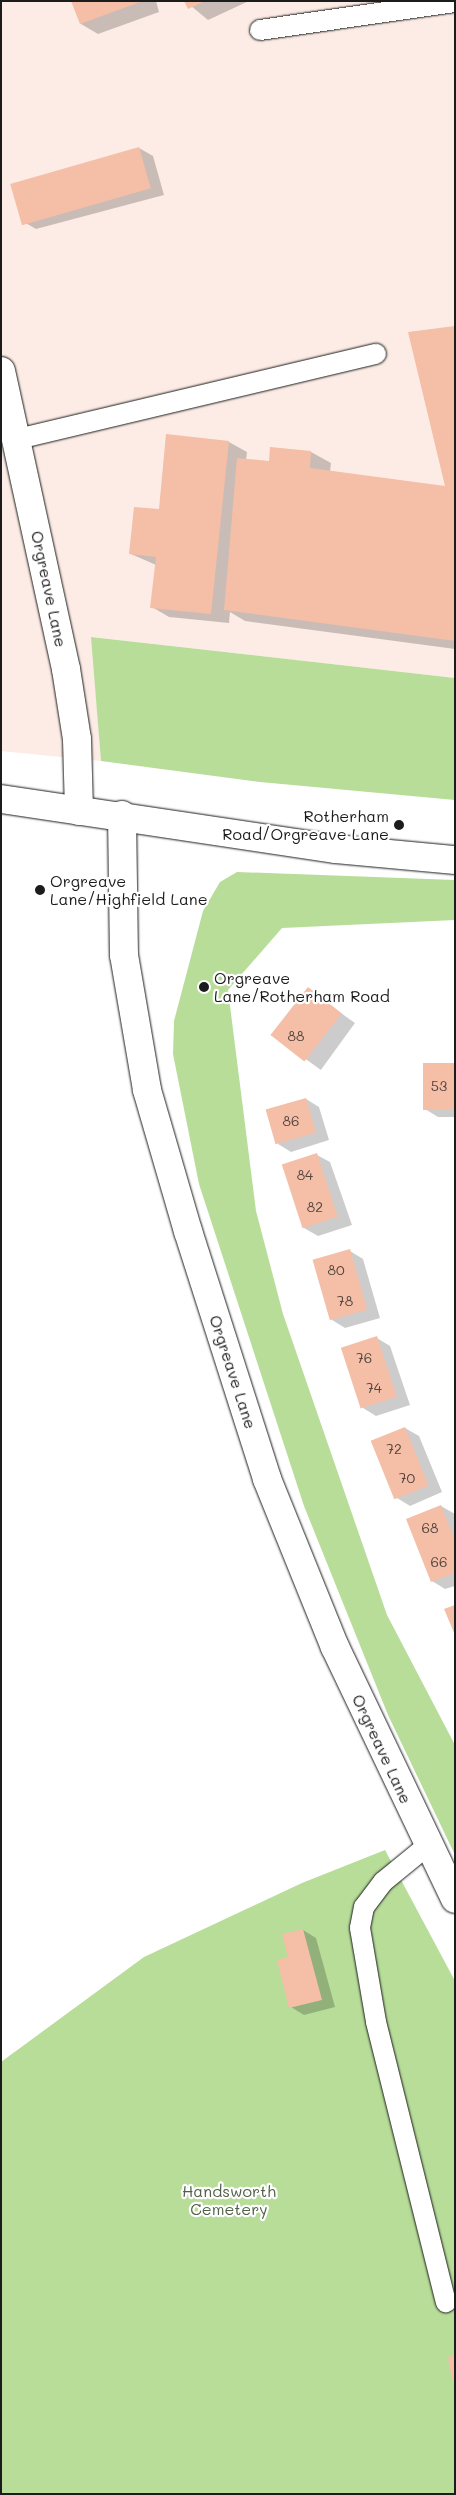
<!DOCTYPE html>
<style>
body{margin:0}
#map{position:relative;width:456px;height:2495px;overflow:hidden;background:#fff;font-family:Mali,sans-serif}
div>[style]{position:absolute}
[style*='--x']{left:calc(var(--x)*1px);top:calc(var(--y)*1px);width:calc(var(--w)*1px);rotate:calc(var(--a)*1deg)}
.built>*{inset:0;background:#fcece5}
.green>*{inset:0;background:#b7dd99}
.shadow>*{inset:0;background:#0003;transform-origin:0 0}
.building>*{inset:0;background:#f4bea7;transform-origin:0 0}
.roads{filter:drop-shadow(0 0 1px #1c1c1c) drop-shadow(0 0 1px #1c1c1c)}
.lane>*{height:20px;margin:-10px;padding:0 10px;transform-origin:10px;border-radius:10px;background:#fff}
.street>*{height:28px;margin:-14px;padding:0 14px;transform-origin:14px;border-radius:14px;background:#fff}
.secondary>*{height:28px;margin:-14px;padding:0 14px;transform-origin:14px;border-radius:14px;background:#fff}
.dots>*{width:14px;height:14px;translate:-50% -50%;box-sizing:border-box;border:2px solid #fff;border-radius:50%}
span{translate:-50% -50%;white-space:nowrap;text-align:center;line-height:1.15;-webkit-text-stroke:4.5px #fff;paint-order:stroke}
.number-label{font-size:14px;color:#52443f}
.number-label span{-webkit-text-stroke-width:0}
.street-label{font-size:16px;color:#1c1c1c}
.poi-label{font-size:16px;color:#1c1c1c}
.right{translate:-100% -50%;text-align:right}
.left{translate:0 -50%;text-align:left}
.park-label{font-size:16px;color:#526048}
.frame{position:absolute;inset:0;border:2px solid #1c1c1c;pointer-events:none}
</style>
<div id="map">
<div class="built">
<i style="clip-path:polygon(1px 1px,455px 1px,455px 678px,92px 637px,101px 761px,1px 751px)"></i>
</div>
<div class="green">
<i style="clip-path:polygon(91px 637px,455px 678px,455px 800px,260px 782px,101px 761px)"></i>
<i style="clip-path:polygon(237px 872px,455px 880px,455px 920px,282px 928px,228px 990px,256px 1211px,283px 1314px,387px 1615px,455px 1745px,455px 1855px,388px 1715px,304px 1506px,199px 1184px,173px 1054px,174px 1021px,203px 911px,220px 882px)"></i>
<i style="clip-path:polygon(385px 1850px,455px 1981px,455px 2494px,1px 2494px,1px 2062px,144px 1957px,302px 1883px)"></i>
</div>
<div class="shadow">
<i style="clip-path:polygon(73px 1px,156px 1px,159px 12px,98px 34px,81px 24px)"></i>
<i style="clip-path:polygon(185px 1px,249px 1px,208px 20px)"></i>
<i style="clip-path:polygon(139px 148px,153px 156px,164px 195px,36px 229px,22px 221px)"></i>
<i style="clip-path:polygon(455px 328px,455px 649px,245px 621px,230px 612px,229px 623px,169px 617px,152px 607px,156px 565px,131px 554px,160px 511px,168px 436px,229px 442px,247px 452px,246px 460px,270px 462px,271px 449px,311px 452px,331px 463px,330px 472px,447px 488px)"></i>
<i style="left:308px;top:989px;width:58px;height:58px;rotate:36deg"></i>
<i style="clip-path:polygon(455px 1064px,455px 1117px,438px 1117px,425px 1109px)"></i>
<i style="clip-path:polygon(306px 1099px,319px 1107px,329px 1140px,291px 1152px,278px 1144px)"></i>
<i style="clip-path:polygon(317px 1155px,330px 1162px,352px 1225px,318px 1236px,304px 1228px)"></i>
<i style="clip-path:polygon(350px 1251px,363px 1259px,380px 1318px,345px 1328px,332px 1320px)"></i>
<i style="clip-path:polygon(377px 1338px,390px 1346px,410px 1405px,376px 1416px,363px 1408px)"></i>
<i style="clip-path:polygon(405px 1428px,419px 1436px,442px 1492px,410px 1506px,397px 1498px)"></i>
<i style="clip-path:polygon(441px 1506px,455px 1514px,455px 1586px,445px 1589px,432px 1581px)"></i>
<i style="clip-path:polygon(303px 1930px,316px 1938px,335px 2007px,304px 2015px,291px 2007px,290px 1958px)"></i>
</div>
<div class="building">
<i style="clip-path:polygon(71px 1px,143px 1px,80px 24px)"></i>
<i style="clip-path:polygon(184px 1px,205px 1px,188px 9px)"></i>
<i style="left:139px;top:147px;width:43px;height:134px;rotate:74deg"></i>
<i style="clip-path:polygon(455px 326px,455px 641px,224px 610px,237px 458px,269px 461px,270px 447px,311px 451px,310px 468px,445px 486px,408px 332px)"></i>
<i style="clip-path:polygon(166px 434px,229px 441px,211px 614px,150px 608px,156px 557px,129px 554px,134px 507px,159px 509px)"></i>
<i style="left:308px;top:987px;width:43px;height:61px;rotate:38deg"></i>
<i style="left:423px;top:1063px;width:32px;height:47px"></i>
<i style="left:306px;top:1098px;width:36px;height:42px;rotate:74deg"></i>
<i style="left:317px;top:1153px;width:67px;height:37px;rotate:72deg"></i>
<i style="left:350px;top:1249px;width:63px;height:39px;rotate:74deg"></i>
<i style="left:377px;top:1336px;width:64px;height:38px;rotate:72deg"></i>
<i style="left:405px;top:1427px;width:63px;height:37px;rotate:68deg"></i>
<i style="clip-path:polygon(441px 1505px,455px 1540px,455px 1573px,431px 1582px,406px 1519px)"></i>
<i style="clip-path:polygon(455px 1605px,455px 1635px,444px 1609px)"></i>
<i style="clip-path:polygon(303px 1929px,322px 2000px,289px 2008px,277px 1960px,288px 1957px,282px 1934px)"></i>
<i style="clip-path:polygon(455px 2355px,455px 2379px,452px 2380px,448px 2357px)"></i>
</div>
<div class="roads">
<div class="lane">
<i style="--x:260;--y:30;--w:197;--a:-8.2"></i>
<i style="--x:18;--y:439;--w:368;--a:-13.4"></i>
<i style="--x:427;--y:1846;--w:57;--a:140.7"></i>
<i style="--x:383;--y:1882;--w:31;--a:127"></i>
<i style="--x:364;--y:1907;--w:21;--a:101"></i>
<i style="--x:360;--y:1928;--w:95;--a:80.3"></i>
<i style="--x:376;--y:2022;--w:289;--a:76"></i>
</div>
<div class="street">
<i style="--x:1;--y:371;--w:305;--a:77.7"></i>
<i style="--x:66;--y:669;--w:71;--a:81.1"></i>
<i style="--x:77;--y:739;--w:72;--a:88.4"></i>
</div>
<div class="secondary">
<i style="--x:1;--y:799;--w:339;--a:8.5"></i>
<i style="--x:336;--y:849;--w:120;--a:5.3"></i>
<i style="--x:122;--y:815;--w:140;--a:89.2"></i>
<i style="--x:124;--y:955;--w:137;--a:80.3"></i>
<i style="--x:147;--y:1090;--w:147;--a:73.8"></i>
<i style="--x:188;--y:1231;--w:260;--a:72.3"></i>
<i style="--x:267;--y:1479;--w:181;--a:68"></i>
<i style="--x:335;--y:1647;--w:279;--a:64.5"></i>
</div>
</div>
<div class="dots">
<i style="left:399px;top:825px;background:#1c1c1c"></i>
<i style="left:40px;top:890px;background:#1c1c1c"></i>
<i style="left:204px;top:987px;background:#1c1c1c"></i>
</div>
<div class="number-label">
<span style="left:296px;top:1036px">88</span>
<span style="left:439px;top:1086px">53</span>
<span style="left:291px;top:1121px">86</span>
<span style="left:305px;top:1175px">84</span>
<span style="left:315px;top:1207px">82</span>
<span style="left:336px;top:1270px">80</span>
<span style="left:345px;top:1301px">78</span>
<span style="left:364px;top:1358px">76</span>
<span style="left:374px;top:1388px">74</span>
<span style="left:394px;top:1449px">72</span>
<span style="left:407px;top:1478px">70</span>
<span style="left:430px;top:1528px">68</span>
<span style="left:439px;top:1562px">66</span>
</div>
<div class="street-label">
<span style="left:49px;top:589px;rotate:78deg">Orgreave Lane</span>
<span style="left:233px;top:1372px;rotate:72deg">Orgreave Lane</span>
<span style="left:382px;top:1749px;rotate:65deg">Orgreave Lane</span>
</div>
<div class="poi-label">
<span class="right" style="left:389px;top:825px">Rotherham<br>Road/Orgreave Lane</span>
<span class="left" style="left:50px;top:890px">Orgreave<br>Lane/Highfield Lane</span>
<span class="left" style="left:214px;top:987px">Orgreave<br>Lane/Rotherham Road</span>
</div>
<div class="park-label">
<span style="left:229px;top:2200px">Handsworth<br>Cemetery</span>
</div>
<div class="frame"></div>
</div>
